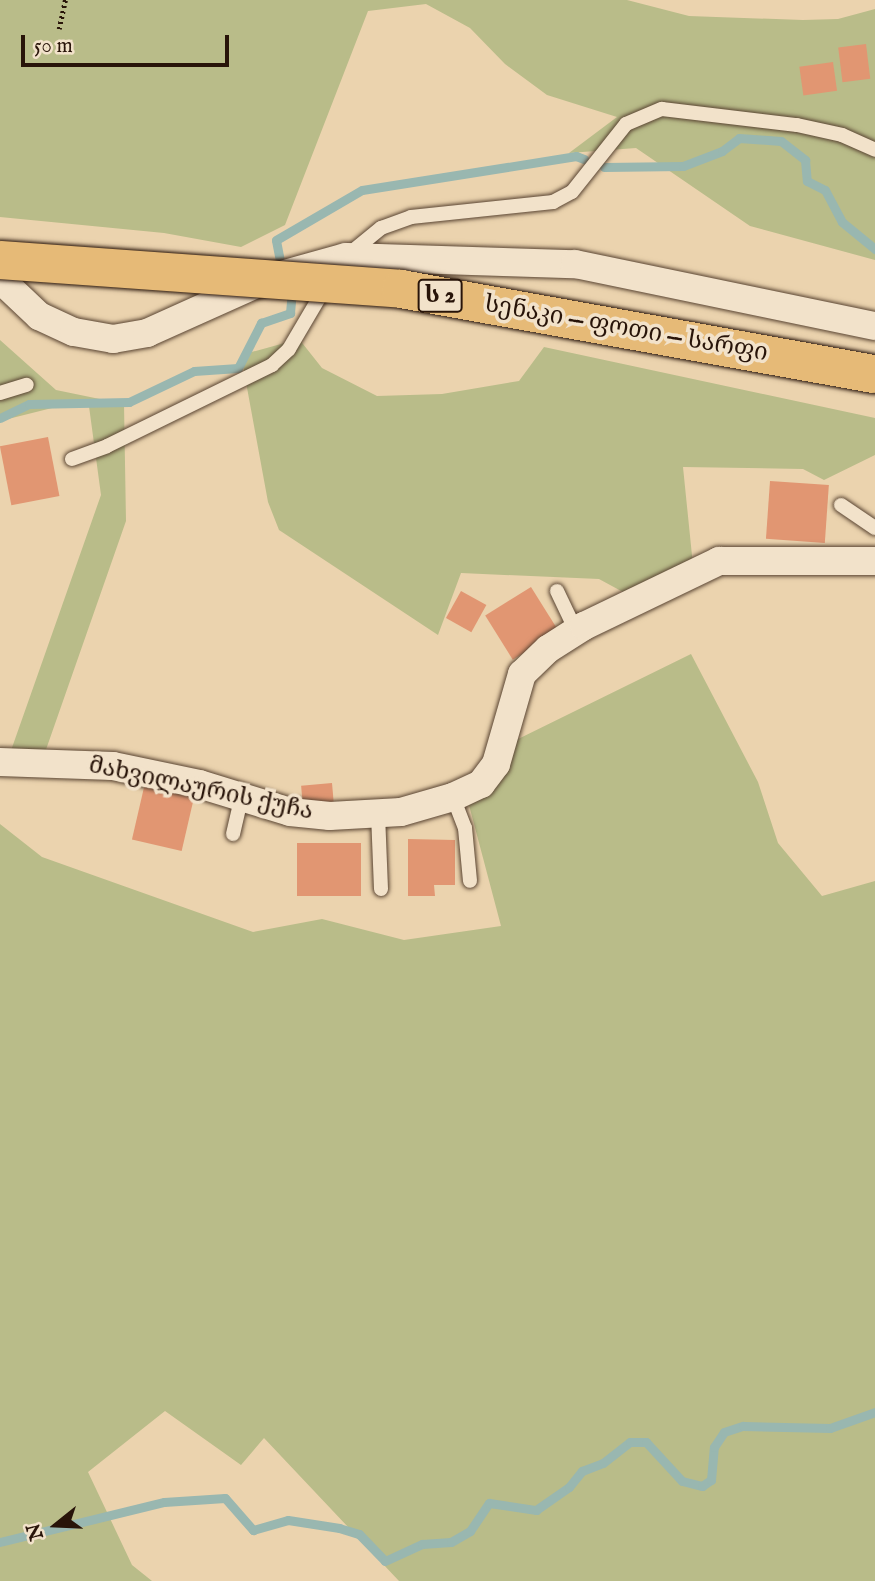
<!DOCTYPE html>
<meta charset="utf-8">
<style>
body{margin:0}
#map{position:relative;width:875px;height:1581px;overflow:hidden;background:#ebd3ae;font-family:"IM FELL English","Noto Serif Georgian",serif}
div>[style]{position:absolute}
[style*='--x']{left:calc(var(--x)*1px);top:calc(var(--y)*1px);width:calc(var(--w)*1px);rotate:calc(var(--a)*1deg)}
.green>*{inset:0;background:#b9bc89}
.stream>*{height:9px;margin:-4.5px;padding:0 4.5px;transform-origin:4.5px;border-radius:4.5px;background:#99b7b0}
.building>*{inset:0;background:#e19672;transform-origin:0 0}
.path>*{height:4.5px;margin-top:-2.25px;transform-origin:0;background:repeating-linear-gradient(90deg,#281409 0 2px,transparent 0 5.5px)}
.roads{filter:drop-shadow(0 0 2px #594432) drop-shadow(0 0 2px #594432)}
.service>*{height:14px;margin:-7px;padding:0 7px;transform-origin:7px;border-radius:7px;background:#f2e2ca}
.minor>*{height:28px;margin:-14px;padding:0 14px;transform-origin:14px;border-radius:14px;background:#f2e2ca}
.bridges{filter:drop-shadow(0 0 2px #281409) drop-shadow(0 0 2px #281409)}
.trunk-bridge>*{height:38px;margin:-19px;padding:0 19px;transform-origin:19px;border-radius:19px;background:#e6ba77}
span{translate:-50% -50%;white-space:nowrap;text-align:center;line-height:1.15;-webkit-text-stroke:7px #f2e2ca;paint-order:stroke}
.shield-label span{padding:2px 5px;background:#f2e2ca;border:2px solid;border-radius:5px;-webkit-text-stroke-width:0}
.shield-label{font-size:23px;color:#281409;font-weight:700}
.street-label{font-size:24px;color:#281409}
.north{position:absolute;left:21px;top:1490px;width:70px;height:70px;-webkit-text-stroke:5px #f2e2ca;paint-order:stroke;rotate:252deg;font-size:19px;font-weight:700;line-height:28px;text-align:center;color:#281409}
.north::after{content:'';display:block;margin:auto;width:24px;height:32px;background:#281409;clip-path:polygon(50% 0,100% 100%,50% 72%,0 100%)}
.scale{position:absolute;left:21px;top:35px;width:208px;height:32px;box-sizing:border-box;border:4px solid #281409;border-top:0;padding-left:9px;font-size:21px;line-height:24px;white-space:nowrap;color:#281409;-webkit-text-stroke:5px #f2e2ca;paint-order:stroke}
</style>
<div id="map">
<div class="green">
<i style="clip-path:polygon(0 0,627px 0,689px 16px,803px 20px,838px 19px,875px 9px,875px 260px,750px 226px,636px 148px,569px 153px,617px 117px,547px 95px,505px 64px,470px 28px,426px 4px,368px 11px,285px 225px,241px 247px,164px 233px,0 217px)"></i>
<i style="clip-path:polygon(299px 339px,322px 368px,377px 396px,442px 394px,519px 381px,544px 347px,875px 418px,875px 455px,824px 480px,803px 469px,683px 467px,695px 585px,647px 605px,599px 579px,461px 573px,438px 635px,279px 530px,268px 502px,241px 355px)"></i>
<i style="clip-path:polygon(0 340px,56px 390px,124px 404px,126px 521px,42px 761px,8px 759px,101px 495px,88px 399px,0 421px)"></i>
<i style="clip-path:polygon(691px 654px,758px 782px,778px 843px,822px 896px,875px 881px,875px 1581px,399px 1581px,264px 1438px,241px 1465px,165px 1411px,88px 1472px,132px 1565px,152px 1581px,0 1581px,0 824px,42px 857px,253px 932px,322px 919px,404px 940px,501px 926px,469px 805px,510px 743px)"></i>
</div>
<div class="stream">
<i style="--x:604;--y:167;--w:79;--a:-0.7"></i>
<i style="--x:683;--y:166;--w:42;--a:-21"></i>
<i style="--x:722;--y:151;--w:21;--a:-37"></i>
<i style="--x:739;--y:138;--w:42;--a:4.1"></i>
<i style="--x:781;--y:141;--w:31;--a:38"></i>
<i style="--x:805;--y:160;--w:21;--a:85"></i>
<i style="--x:807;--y:181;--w:20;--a:27"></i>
<i style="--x:825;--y:190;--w:36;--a:62"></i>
<i style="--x:842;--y:222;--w:43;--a:39.3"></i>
<i style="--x:280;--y:261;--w:21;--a:-101"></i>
<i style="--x:276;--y:240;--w:99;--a:-30.2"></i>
<i style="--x:362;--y:190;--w:217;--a:-9"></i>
<i style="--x:576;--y:156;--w:9;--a:21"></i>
<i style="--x:0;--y:418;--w:32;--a:-26"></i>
<i style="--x:29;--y:404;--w:100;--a:-1.1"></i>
<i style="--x:129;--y:402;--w:72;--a:-25.5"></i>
<i style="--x:194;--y:371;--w:44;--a:-3.9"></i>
<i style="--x:238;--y:368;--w:51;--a:-62.9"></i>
<i style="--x:261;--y:323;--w:31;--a:-19"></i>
<i style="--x:290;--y:313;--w:21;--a:-85"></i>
<i style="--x:0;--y:1542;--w:169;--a:-13.7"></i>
<i style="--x:164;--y:1502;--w:61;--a:-3.8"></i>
<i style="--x:225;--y:1498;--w:43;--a:48.8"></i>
<i style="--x:253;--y:1530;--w:36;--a:-16"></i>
<i style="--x:288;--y:1520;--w:52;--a:8.9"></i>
<i style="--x:339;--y:1528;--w:21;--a:17"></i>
<i style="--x:359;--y:1534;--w:37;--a:46"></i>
<i style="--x:385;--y:1561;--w:41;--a:-24.7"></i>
<i style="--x:422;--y:1544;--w:29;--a:-4"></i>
<i style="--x:451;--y:1542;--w:22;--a:-30"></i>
<i style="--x:470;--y:1531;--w:34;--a:-56"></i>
<i style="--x:489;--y:1503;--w:48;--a:8.5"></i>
<i style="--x:536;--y:1510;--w:40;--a:-34.9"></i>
<i style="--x:569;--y:1487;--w:21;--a:-51"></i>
<i style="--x:582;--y:1471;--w:22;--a:-21"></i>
<i style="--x:603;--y:1463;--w:34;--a:-38"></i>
<i style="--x:630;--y:1442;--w:16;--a:0"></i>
<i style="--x:646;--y:1442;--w:53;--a:47.3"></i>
<i style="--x:682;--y:1481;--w:21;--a:14"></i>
<i style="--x:702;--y:1486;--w:11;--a:-34"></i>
<i style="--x:711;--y:1480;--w:33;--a:-85"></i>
<i style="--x:714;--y:1447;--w:18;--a:-56"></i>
<i style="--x:724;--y:1432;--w:20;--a:-18"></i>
<i style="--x:743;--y:1426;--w:87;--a:1.3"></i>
<i style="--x:830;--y:1428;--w:48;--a:-19.6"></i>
</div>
<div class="building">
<i style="left:866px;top:44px;width:35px;height:28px;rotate:83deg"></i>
<i style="left:833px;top:62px;width:29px;height:34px;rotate:82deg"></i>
<i style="left:48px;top:437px;width:60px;height:49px;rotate:79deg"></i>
<i style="left:770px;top:481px;width:59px;height:58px;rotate:4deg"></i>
<i style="left:531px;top:587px;width:52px;height:54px;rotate:58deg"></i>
<i style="left:461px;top:591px;width:29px;height:31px;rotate:29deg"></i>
<i style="left:145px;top:783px;width:51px;height:58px;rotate:13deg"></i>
<i style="left:332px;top:783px;width:23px;height:31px;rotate:85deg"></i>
<i style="clip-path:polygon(408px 839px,455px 840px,455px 885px,434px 885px,435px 896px,408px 896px)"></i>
<i style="left:297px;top:843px;width:64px;height:53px"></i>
</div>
<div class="path">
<i style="--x:59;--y:29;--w:30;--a:-78"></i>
</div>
<div class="roads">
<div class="service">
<i style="--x:348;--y:255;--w:43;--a:-39.3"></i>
<i style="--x:381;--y:228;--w:32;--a:-20"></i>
<i style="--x:411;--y:217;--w:143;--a:-6"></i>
<i style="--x:553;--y:202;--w:21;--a:-28"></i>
<i style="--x:572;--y:192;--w:87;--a:-51.5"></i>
<i style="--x:626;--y:124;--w:39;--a:-23"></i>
<i style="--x:662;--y:109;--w:136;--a:6.8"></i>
<i style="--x:797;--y:125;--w:46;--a:12.5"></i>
<i style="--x:842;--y:135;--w:36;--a:24"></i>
<i style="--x:0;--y:393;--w:28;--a:-17"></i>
<i style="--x:72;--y:459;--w:37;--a:-20"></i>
<i style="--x:107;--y:446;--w:184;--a:-26.1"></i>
<i style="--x:272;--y:365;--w:23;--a:-43"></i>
<i style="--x:289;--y:349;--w:71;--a:-59.5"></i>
<i style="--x:841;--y:505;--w:41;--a:34.1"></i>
<i style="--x:557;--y:591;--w:44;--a:64.6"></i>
<i style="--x:453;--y:797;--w:33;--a:69"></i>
<i style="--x:465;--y:828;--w:53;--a:84.6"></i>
<i style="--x:378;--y:814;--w:75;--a:87.7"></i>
<i style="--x:233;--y:834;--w:36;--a:-77"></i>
</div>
<div class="minor">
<i style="--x:0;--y:279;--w:54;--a:43.5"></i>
<i style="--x:39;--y:316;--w:38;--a:25"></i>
<i style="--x:74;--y:332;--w:40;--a:10"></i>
<i style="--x:113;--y:339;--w:35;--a:-10"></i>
<i style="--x:147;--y:333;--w:132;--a:-24.2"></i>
<i style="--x:267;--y:279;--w:82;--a:-15.6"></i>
<i style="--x:346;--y:257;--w:229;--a:1.8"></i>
<i style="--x:575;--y:264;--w:306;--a:11.7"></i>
<i style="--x:0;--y:762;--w:113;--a:2"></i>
<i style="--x:113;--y:766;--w:88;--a:11.8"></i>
<i style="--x:199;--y:784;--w:95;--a:17.1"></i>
<i style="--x:290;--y:812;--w:40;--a:5.7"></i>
<i style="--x:330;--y:816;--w:71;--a:-3.2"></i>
<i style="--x:401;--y:812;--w:54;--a:-16.1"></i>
<i style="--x:453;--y:797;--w:31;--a:-25"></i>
<i style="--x:481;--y:784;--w:25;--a:-53"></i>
<i style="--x:496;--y:764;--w:94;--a:-73.9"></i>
<i style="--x:522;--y:674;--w:36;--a:-44"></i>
<i style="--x:548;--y:649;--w:43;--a:-32.6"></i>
<i style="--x:584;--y:626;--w:150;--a:-25.7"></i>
<i style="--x:719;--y:561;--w:156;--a:0"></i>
</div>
</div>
<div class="bridges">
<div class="trunk-bridge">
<i style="--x:0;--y:260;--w:402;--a:4.1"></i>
<i style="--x:401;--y:289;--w:482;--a:10.2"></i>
</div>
</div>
<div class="shield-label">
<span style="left:440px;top:296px">ს 2</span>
</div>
<div class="street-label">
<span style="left:626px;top:329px;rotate:10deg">სენაკი — ფოთი — სარფი</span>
<span style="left:201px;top:789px;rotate:12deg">მახვილაურის ქუჩა</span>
</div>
<div class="north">N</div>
<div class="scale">50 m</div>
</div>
